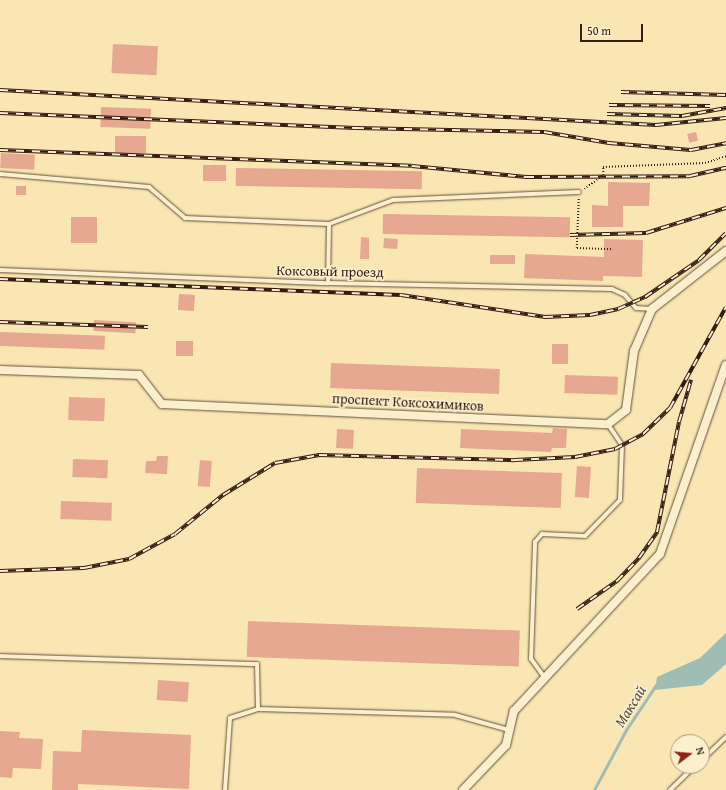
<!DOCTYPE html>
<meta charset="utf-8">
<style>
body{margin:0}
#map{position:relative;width:726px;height:790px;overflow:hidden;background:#f9e6b3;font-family:"Gentium Book Plus",serif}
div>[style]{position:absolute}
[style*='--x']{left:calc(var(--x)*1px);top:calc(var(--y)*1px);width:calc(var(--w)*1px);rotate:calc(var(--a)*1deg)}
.water>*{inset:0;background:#9fbeb3}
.stream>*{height:2.5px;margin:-1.25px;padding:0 1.25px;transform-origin:1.25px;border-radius:1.25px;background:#9fbeb3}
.building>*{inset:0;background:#e6a891;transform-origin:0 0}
.path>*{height:1.5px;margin-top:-0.75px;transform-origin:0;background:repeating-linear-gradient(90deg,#341c13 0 1px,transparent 0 3px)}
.roads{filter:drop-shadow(0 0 1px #654e3b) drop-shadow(0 0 1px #654e3b)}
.service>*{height:4px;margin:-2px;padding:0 2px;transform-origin:2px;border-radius:2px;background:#fbefce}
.minor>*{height:8px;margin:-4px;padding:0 4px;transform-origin:4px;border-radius:4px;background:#fbefce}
.rail>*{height:4px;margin-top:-2px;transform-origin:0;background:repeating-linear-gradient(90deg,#fbefce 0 8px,#341c13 0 16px);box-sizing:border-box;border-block:1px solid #341c13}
span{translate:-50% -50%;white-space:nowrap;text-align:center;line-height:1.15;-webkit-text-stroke:3px #fbefce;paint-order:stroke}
.street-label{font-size:14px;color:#341c13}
.water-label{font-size:15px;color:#544d43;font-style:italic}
.north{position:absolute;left:670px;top:734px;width:40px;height:40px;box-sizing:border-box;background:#fbefce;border:1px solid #ab9b83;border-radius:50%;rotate:74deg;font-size:11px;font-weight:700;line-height:16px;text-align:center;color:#341c13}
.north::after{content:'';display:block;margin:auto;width:14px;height:18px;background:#8f2418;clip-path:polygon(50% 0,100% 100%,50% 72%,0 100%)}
.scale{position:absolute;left:580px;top:24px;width:63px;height:18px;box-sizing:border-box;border:2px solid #341c13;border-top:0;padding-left:5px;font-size:12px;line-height:14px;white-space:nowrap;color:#341c13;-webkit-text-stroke:3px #fbefce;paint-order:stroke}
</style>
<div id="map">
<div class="water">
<i style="clip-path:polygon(726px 633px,726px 664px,702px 685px,655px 690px,657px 677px,700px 658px)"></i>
</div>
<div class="stream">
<i style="--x:594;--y:790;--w:68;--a:-61.9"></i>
<i style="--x:626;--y:730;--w:54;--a:-56.3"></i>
</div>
<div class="building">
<i style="left:113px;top:44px;width:45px;height:29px;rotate:3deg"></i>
<i style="left:101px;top:107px;width:50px;height:20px;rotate:2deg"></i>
<i style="left:696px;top:132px;width:9px;height:9px;rotate:77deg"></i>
<i style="left:115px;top:136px;width:31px;height:17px"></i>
<i style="left:1px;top:153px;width:34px;height:15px;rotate:3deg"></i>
<i style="left:203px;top:165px;width:23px;height:16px"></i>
<i style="left:236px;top:168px;width:186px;height:18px;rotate:1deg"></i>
<i style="clip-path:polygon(608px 182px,650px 183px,649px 206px,623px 206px,623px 227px,592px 227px,592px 205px,608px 206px)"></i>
<i style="left:16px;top:186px;width:10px;height:9px"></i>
<i style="left:383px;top:214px;width:187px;height:20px;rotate:1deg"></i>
<i style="left:71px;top:217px;width:26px;height:26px"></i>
<i style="clip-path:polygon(361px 237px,369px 238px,369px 259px,360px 259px)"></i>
<i style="left:384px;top:238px;width:14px;height:10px;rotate:4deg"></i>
<i style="clip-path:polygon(604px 239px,643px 240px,642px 277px,603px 276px,603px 281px,524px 278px,525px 254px,604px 257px)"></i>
<i style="left:490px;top:255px;width:25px;height:9px"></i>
<i style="left:179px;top:294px;width:16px;height:16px;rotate:4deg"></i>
<i style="left:94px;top:320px;width:42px;height:11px;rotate:3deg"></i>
<i style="left:0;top:332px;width:105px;height:14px;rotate:2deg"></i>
<i style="left:176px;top:341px;width:17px;height:15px"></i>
<i style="left:552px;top:344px;width:16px;height:20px"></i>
<i style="left:331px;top:363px;width:169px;height:25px;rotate:2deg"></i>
<i style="left:565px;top:375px;width:53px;height:18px;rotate:2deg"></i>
<i style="left:69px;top:397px;width:36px;height:23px;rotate:2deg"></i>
<i style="clip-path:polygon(553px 428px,567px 429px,566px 448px,552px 448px,551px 452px,460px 448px,461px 429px,552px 433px)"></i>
<i style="left:337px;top:429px;width:17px;height:19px;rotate:3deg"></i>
<i style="clip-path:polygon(157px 456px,168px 456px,167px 474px,145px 473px,146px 461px,156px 461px)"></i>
<i style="left:73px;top:459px;width:35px;height:18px;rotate:2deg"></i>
<i style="left:200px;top:460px;width:12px;height:26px;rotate:5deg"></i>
<i style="left:577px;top:466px;width:14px;height:31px;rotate:4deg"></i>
<i style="left:417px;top:468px;width:145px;height:35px;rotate:2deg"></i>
<i style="left:61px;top:501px;width:51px;height:18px;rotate:2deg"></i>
<i style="left:248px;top:621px;width:272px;height:36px;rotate:2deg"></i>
<i style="left:158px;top:680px;width:31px;height:20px;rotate:4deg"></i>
<i style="clip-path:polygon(82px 730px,191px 735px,189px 789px,78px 784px,78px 790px,52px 790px,53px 751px,81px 752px)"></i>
<i style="clip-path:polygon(0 731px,20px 732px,19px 738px,43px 739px,41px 769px,13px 768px,12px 778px,0 777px)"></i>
</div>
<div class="path">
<i style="--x:584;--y:189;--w:24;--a:-36"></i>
<i style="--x:603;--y:175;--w:8;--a:-90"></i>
<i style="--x:603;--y:167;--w:102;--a:-2.2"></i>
<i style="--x:705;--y:163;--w:22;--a:-18"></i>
<i style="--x:579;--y:199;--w:49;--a:92.3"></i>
<i style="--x:577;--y:248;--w:36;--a:2"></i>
</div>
<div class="roads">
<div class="service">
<i style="--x:0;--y:174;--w:150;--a:5"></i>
<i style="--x:149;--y:187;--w:48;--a:40.7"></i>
<i style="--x:185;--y:218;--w:144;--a:2.4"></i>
<i style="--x:329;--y:224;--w:68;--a:-20.6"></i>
<i style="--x:393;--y:200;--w:186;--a:-2.5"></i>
<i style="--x:0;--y:270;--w:328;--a:2.3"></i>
<i style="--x:328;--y:283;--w:284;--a:1.2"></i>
<i style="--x:612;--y:289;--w:14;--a:25"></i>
<i style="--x:625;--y:295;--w:17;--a:50"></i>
<i style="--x:636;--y:308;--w:16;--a:4"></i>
<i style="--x:328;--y:283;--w:59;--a:-89"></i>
<i style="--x:0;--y:656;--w:257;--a:1.8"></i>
<i style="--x:257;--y:664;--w:45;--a:88.7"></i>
<i style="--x:545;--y:678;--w:24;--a:-126"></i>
<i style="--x:531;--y:659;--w:117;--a:-88"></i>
<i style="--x:535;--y:542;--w:11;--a:-49"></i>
<i style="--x:542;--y:534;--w:43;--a:2.7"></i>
<i style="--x:585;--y:536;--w:50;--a:-45.8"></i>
<i style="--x:620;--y:500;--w:55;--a:-87.9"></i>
<i style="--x:622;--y:445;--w:25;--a:-124"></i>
<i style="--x:702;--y:760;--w:33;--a:-44"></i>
<i style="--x:225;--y:790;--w:72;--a:-86"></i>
<i style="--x:230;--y:718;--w:29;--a:-18"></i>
<i style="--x:258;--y:709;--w:197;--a:1.7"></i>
<i style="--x:455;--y:715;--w:56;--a:15.5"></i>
<i style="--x:670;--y:790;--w:35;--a:-44"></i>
</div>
<div class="minor">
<i style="--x:0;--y:370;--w:139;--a:2.1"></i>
<i style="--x:139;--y:375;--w:37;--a:52"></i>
<i style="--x:162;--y:404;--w:446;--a:2.6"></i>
<i style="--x:608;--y:424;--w:23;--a:-38"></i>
<i style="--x:626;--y:410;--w:60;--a:-82.3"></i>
<i style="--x:634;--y:351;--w:46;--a:-66.8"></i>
<i style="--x:652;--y:309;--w:94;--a:-38.1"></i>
<i style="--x:463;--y:790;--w:62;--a:-46.3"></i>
<i style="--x:506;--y:745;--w:35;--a:-77"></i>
<i style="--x:514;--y:711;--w:214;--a:-47.1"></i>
<i style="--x:660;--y:554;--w:200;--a:-70.8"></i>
</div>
</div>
<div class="rail">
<i style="--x:0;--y:90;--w:657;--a:3.05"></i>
<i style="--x:656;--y:125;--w:70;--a:-5.7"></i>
<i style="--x:621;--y:92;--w:105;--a:1.6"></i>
<i style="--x:609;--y:105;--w:101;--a:0.6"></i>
<i style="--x:0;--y:113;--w:356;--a:2.4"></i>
<i style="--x:356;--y:128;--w:188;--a:1.2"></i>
<i style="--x:544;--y:132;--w:66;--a:9.6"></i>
<i style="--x:609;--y:143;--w:82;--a:4.9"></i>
<i style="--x:691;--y:150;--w:36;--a:-11"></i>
<i style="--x:607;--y:114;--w:75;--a:1.5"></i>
<i style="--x:682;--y:116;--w:45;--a:-10.3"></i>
<i style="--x:0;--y:150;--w:412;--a:2.2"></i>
<i style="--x:412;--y:166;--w:115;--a:5.5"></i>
<i style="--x:526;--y:177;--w:164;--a:-0.3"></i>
<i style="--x:690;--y:176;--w:37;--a:-13"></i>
<i style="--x:570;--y:235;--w:76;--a:-1.5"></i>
<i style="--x:646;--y:233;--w:84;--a:-17.4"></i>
<i style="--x:0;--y:279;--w:401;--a:2.3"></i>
<i style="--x:401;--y:295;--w:146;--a:8.7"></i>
<i style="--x:545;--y:317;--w:45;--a:-2.5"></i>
<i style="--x:590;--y:315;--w:29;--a:-12"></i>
<i style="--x:618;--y:309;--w:30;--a:-24"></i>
<i style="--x:645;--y:297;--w:65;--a:-34.4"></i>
<i style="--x:699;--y:260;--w:38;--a:-45"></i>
<i style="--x:0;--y:322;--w:148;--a:1.9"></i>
<i style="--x:0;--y:571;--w:84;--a:-2"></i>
<i style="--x:84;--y:568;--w:46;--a:-11.3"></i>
<i style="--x:129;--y:559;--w:52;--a:-28.5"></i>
<i style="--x:175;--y:534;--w:62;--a:-39.1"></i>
<i style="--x:223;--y:495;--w:61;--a:-31.6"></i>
<i style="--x:275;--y:463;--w:45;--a:-10.3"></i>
<i style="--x:319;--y:455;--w:196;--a:1.5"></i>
<i style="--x:515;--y:460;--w:60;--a:-2.9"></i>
<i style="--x:575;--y:457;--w:41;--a:-11.3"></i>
<i style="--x:615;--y:449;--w:32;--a:-28"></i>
<i style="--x:643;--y:434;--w:37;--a:-44"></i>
<i style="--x:670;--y:408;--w:115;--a:-61"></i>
<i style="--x:577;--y:609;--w:49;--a:-35"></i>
<i style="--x:617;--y:581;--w:32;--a:-46"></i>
<i style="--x:639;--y:558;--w:32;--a:-55"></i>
<i style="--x:657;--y:532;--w:112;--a:-78.7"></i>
<i style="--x:679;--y:422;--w:44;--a:-74.1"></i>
</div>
<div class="street-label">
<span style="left:330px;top:271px;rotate:1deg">Коксовый проезд</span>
<span style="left:408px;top:402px;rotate:3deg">проспект Коксохимиков</span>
</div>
<div class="water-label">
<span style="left:630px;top:706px;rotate:-58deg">Максай</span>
</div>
<div class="north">N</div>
<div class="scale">50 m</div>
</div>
